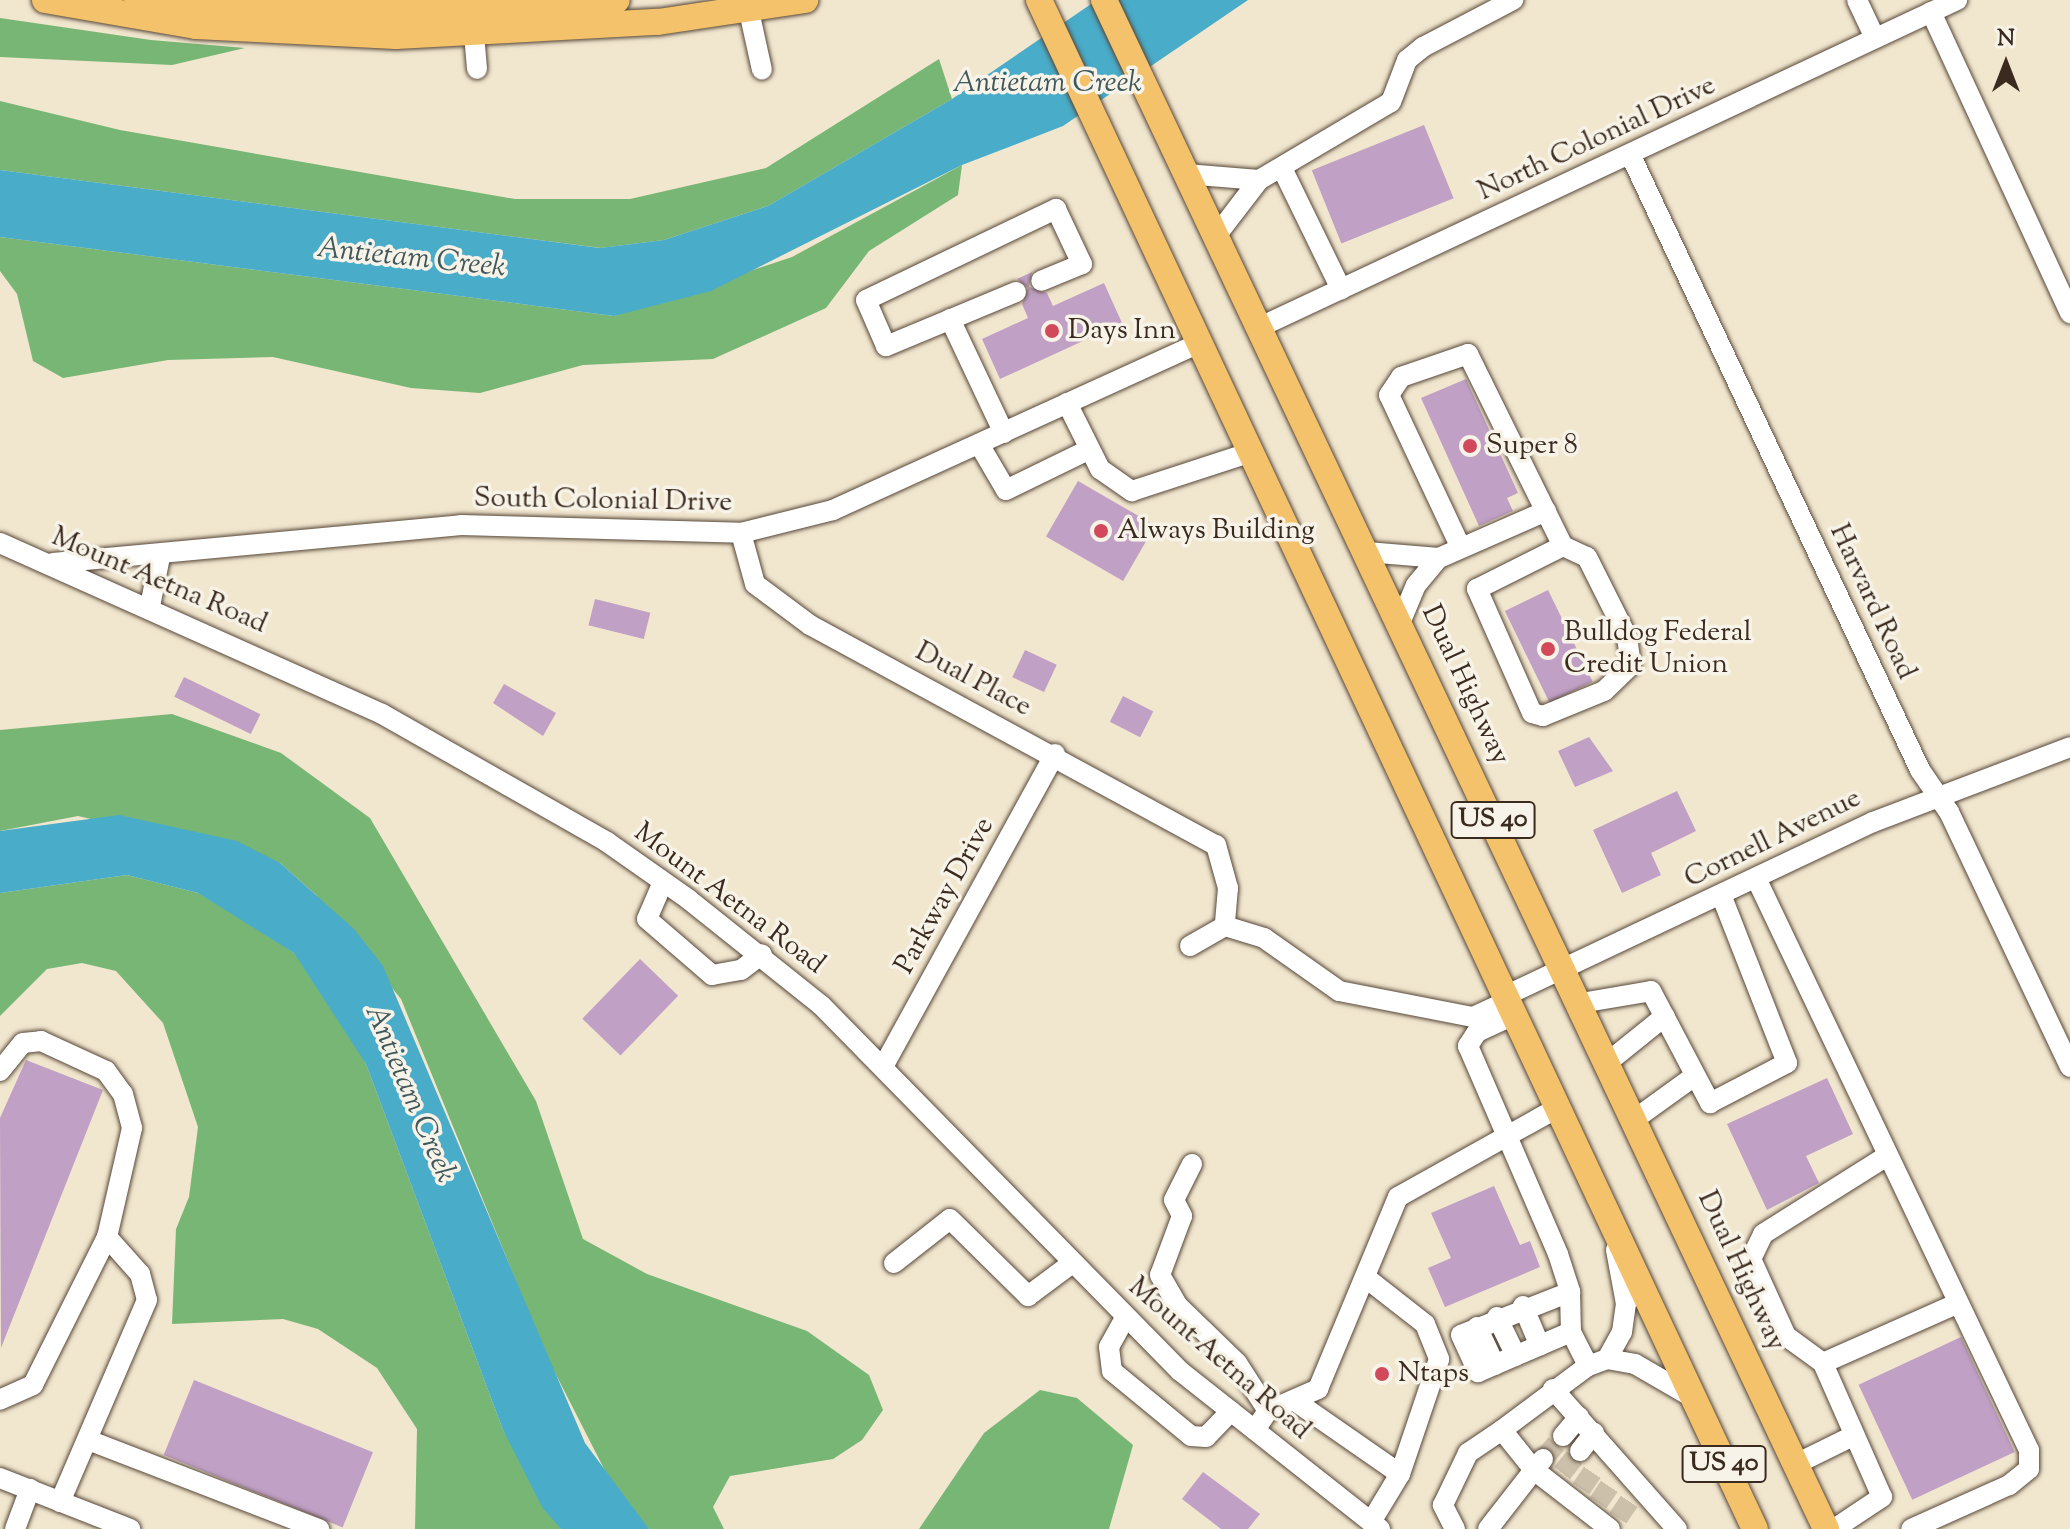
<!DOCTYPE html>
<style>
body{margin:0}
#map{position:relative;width:2070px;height:1529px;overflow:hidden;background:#f1e6ce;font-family:"Sorts Mill Goudy",serif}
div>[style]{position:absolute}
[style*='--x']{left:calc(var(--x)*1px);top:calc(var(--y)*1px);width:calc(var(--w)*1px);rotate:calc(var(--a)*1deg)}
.forest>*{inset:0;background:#78b675}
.water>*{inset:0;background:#49acc9}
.building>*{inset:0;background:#c0a0c5;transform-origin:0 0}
.minor-tunnel>*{height:20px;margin-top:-10px;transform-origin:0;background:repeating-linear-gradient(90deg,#cdc0ab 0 20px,transparent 0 30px)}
.roads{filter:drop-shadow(0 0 2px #564638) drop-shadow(0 0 2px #564638)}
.minor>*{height:20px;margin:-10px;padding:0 10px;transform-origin:10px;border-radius:10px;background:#fff}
.major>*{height:26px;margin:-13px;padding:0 13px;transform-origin:13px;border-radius:13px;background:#f3c26a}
.dots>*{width:22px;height:22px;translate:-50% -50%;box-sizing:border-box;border:4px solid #f7f3e8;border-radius:50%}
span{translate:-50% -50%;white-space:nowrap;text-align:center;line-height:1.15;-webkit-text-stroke:7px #f7f3e8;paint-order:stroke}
.shield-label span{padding:2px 6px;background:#f7f3e8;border:2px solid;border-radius:6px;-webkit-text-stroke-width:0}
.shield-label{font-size:26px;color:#3b2a1e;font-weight:700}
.street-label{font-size:28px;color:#3b2a1e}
.poi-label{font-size:28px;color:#3b2a1e}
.left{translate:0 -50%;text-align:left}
.water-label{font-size:30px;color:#40585a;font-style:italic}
.north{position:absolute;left:1966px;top:24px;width:80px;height:80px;-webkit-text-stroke:6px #f7f3e8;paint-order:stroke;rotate:0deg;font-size:22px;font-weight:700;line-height:32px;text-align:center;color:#3b2a1e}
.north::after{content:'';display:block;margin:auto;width:28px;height:36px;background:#3b2a1e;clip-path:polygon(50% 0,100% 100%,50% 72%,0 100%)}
</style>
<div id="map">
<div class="forest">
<i style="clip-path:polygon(0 18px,151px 40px,245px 48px,172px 65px,0 57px)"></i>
<i style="clip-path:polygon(939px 59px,952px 99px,768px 206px,664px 240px,601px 248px,0 170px,0 101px,120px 130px,515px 199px,630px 199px,766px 168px)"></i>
<i style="clip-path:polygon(962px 165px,958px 195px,869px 251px,826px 308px,713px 359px,583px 365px,480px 393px,411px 388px,273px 357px,168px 360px,63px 378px,33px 361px,17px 294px,0 271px,0 237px,614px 316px,792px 257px)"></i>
<i style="clip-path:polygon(172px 714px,281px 753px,370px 818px,536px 1101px,583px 1239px,647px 1274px,807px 1331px,869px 1375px,883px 1410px,862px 1440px,833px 1459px,730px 1476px,713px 1507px,724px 1529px,649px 1529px,621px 1502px,547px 1357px,401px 999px,316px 895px,280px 863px,78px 816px,0 831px,0 730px)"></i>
<i style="clip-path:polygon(127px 875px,198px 893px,249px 922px,294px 953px,333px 1004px,366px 1064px,503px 1430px,561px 1529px,415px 1529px,417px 1429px,377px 1368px,318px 1329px,283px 1319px,172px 1324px,176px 1229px,189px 1197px,198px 1127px,163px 1023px,116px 971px,82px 963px,47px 969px,0 1016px,0 893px)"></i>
<i style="clip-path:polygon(1040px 1390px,1077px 1398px,1133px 1445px,1109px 1529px,919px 1529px,984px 1433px)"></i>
</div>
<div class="water">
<i style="clip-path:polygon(1097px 0,1248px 0,1063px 126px,962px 165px,711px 291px,614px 316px,0 237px,0 170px,600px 248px,664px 240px,768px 206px,952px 99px)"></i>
<i style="clip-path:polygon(119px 815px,237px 841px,280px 863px,354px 929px,383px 966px,585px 1443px,649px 1529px,561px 1529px,542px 1507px,503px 1430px,366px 1064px,294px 953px,198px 893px,127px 875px,0 893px,0 831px)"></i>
</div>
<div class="building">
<i style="left:1424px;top:125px;width:79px;height:121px;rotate:68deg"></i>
<i style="clip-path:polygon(1032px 272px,1029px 287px,1047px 293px,1053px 306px,1104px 283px,1122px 323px,1000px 379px,982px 339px,1028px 318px,1022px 304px,1028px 288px,1017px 279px)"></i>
<i style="clip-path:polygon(1466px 379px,1518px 493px,1507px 498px,1513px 511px,1479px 526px,1421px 398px)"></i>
<i style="left:1078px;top:481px;width:89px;height:64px;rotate:30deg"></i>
<i style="left:1548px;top:590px;width:102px;height:48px;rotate:64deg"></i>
<i style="left:595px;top:599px;width:57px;height:27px;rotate:14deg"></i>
<i style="left:1025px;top:650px;width:35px;height:30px;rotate:25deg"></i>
<i style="left:184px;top:677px;width:85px;height:22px;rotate:26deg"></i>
<i style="clip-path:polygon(504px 684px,556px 713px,543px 736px,493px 703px)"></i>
<i style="left:1123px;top:696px;width:34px;height:29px;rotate:27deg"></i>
<i style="clip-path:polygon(1589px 737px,1613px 771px,1575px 787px,1558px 751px)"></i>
<i style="clip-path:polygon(1677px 791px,1696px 831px,1651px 853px,1661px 875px,1622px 893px,1593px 830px)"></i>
<i style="left:640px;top:959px;width:53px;height:83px;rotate:44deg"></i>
<i style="clip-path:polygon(26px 1060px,103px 1090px,1px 1348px,0 1118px)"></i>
<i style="clip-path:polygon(1827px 1078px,1853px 1134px,1806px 1156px,1819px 1183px,1767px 1210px,1727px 1124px)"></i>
<i style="clip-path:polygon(1494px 1186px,1520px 1245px,1530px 1241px,1540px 1267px,1445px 1307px,1428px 1268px,1451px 1258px,1431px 1213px)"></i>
<i style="left:1961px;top:1337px;width:127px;height:113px;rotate:65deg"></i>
<i style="left:194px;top:1380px;width:193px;height:81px;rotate:22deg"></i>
<i style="clip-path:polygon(1203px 1472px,1260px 1514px,1248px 1529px,1221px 1529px,1182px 1499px)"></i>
</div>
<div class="minor-tunnel">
<i style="--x:1543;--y:1459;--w:30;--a:-49"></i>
<i style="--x:1562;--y:1473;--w:28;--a:-51"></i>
<i style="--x:1581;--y:1489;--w:30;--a:-56"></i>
<i style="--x:1598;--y:1503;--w:30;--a:-56"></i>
<i style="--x:1618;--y:1518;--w:29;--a:-56"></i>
</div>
<div class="roads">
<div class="minor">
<i style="--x:1857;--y:0;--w:42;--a:64.7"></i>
<i style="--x:749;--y:11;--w:60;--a:77.6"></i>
<i style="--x:1931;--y:12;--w:332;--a:65.2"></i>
<i style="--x:474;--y:34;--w:35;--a:85"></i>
<i style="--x:1631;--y:156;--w:679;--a:64.79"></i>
<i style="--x:1920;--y:770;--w:51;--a:55.4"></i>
<i style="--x:1949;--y:812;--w:282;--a:64.6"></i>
<i style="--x:1282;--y:168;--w:135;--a:64"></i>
<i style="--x:1186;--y:174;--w:73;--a:4.7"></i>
<i style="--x:1216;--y:236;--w:71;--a:-52.5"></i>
<i style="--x:1259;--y:180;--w:153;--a:-30.6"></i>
<i style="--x:1391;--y:102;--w:45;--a:-69.1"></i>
<i style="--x:1407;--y:60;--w:21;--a:-39"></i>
<i style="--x:1423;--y:47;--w:102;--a:-27.6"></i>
<i style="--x:1016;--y:292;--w:141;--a:157.4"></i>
<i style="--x:886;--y:346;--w:50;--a:-113.5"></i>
<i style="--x:866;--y:300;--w:211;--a:-25.6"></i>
<i style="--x:1056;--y:209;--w:61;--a:64.7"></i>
<i style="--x:1082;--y:264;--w:44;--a:157.5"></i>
<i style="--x:950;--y:319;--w:126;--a:64.7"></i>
<i style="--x:1260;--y:327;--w:770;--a:-25.13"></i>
<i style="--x:1067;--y:403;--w:74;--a:63.4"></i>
<i style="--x:1100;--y:469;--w:39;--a:35"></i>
<i style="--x:1132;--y:491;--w:125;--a:-18.1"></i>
<i style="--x:979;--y:444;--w:53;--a:59.6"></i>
<i style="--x:1006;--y:490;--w:93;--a:-26"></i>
<i style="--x:741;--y:533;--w:53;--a:74.6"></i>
<i style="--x:755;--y:584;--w:69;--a:36.7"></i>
<i style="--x:810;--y:625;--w:462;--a:28.5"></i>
<i style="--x:1216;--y:845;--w:45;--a:74.4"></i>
<i style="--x:1228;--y:888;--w:38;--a:95"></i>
<i style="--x:0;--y:543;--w:419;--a:24.1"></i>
<i style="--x:382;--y:714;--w:259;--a:29.6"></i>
<i style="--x:607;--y:842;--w:99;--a:35.1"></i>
<i style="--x:688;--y:899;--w:170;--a:38.6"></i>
<i style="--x:821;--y:1005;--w:513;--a:45.55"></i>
<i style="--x:1180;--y:1371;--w:255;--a:38.3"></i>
<i style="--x:1563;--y:546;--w:26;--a:25"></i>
<i style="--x:1587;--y:557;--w:89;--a:63.4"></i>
<i style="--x:1627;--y:637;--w:28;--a:82"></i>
<i style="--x:1631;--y:665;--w:37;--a:136"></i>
<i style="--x:1604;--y:691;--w:66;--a:157.7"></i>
<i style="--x:1543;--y:716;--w:11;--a:-165"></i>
<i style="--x:1532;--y:713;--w:136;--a:-113.9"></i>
<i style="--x:1477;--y:589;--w:96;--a:-26.6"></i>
<i style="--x:1461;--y:548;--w:169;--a:-115.2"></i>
<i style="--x:1389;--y:395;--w:22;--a:-56"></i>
<i style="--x:1401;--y:377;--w:71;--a:-18.9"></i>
<i style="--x:1468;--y:354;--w:214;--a:63.7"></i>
<i style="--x:1367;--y:552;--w:72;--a:4.8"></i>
<i style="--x:1439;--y:558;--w:117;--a:-23.7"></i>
<i style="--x:53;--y:563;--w:410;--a:-5.3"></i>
<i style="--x:461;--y:525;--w:280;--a:1.6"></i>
<i style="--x:741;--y:533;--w:95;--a:-14"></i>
<i style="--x:833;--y:510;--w:403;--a:-24.5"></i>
<i style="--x:150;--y:606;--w:50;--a:-78.5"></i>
<i style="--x:1400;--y:623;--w:41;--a:-67.2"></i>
<i style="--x:1416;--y:585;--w:35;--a:-50"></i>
<i style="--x:1756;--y:878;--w:634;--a:64.49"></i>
<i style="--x:2029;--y:1450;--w:19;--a:90"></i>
<i style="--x:2029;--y:1469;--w:26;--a:141"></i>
<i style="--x:2009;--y:1485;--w:107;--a:155.8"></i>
<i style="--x:663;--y:882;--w:40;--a:113.4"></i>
<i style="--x:647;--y:919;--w:86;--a:40.7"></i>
<i style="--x:712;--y:975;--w:29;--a:-10"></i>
<i style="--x:741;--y:970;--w:26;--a:-37"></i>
<i style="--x:1190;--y:946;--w:40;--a:-29.7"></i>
<i style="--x:1225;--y:926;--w:41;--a:17.1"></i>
<i style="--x:1264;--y:938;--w:92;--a:35.2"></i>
<i style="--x:1339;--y:991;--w:136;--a:11"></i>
<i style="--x:1473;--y:1017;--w:38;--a:-25"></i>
<i style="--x:1505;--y:996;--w:407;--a:-25.3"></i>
<i style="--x:1873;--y:822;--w:211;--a:-20.8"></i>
<i style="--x:1581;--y:1003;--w:71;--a:-9.7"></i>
<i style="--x:1651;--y:991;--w:127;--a:62.2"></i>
<i style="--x:1710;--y:1103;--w:87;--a:-27.5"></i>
<i style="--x:1787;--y:1063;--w:180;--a:-111.4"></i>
<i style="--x:1514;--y:1015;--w:41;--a:155.3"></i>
<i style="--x:1477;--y:1032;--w:17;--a:123"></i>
<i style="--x:1468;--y:1046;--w:227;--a:66.6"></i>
<i style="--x:1558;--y:1254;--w:40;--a:72"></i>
<i style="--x:1570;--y:1292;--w:40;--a:88.6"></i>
<i style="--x:1571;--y:1332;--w:38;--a:63"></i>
<i style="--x:1608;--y:1062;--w:73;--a:-38.9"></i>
<i style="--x:884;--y:1065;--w:355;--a:-61.2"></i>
<i style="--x:0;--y:1071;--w:36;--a:-51"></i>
<i style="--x:23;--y:1043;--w:18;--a:-6"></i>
<i style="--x:41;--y:1041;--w:72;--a:24.8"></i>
<i style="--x:106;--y:1071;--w:29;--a:54"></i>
<i style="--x:123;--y:1094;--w:35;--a:75"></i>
<i style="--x:132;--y:1128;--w:112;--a:102.9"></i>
<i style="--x:107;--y:1237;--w:165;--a:116.6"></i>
<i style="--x:33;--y:1385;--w:36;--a:156"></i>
<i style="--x:1635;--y:1119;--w:72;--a:-35.9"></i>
<i style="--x:1192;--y:1164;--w:40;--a:116.6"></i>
<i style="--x:1174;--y:1200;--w:18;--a:63"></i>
<i style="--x:1182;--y:1216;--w:63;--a:110.4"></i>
<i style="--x:1160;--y:1275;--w:34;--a:60"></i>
<i style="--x:1177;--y:1305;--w:83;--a:44"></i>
<i style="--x:1237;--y:1363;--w:57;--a:57.1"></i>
<i style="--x:894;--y:1263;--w:71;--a:-38.2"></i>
<i style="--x:950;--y:1219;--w:110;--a:44.6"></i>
<i style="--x:1028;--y:1296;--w:54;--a:-36.7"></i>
<i style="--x:1370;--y:1281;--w:70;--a:38"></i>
<i style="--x:1425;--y:1324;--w:38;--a:68"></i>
<i style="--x:1439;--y:1359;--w:121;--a:108.7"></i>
<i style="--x:1570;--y:1292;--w:117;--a:158.5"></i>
<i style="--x:1461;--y:1335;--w:41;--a:65.3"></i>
<i style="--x:1478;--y:1372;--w:101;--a:-23.3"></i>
<i style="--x:1523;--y:1306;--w:43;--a:67"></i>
<i style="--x:1497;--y:1317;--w:43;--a:64"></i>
<i style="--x:1125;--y:1318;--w:33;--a:119"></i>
<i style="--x:1109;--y:1347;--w:24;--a:83"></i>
<i style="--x:1112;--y:1371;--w:102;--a:39.4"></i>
<i style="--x:1191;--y:1436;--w:15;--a:4"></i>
<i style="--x:1206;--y:1437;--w:36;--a:-46"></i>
<i style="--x:1477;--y:1327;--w:42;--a:64.7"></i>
<i style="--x:1607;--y:1359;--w:31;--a:-61"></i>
<i style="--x:1622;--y:1332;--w:28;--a:-82"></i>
<i style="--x:1626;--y:1304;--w:55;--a:-100.5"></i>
<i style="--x:1823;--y:1363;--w:46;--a:-143.9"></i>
<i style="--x:1786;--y:1336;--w:85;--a:-114.4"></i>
<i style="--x:1751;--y:1259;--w:28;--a:-64"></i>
<i style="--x:1763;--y:1234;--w:146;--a:-32.2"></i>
<i style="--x:1553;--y:1389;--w:187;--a:48.5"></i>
<i style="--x:1295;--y:1401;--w:128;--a:34.8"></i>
<i style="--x:1400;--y:1474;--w:56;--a:121.1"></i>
<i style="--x:1255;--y:1430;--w:23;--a:-56"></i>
<i style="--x:1268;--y:1411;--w:55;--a:-23.7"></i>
<i style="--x:1318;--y:1389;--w:208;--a:-67.4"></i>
<i style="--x:1398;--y:1197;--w:182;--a:-29.2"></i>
<i style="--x:1563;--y:1436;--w:25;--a:-50"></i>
<i style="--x:88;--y:1440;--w:248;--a:21.1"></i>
<i style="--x:1580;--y:1451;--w:23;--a:-52"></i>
<i style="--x:1543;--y:1459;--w:14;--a:129"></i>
<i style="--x:1534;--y:1470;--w:51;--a:-128.7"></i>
<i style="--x:1502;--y:1430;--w:107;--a:-36.7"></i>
<i style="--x:1588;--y:1366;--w:20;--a:-20"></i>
<i style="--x:1607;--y:1359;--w:28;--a:10"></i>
<i style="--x:1635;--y:1364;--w:64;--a:30.2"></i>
<i style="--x:1796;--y:1464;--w:64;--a:-26.2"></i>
<i style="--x:0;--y:1478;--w:140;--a:21.4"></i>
<i style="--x:60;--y:1502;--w:220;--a:-66.7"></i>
<i style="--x:147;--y:1300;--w:27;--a:-105"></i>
<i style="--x:140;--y:1274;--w:50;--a:-131.7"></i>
<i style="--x:15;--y:1529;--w:43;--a:-69.4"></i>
<i style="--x:1455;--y:1529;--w:27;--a:-117"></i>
<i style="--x:1443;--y:1505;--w:58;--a:-64.3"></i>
<i style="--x:1468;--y:1453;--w:41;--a:-34.1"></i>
<i style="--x:1488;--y:1529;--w:75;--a:-52.1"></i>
<i style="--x:1534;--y:1470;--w:96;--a:37.8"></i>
<i style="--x:1834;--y:1529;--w:58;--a:-33.7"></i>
<i style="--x:1882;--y:1497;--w:146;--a:-113.8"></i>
<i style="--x:1823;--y:1363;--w:145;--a:-23.9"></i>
</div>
<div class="major">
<i style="--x:45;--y:0;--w:153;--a:9.8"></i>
<i style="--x:196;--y:26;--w:200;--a:2.9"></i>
<i style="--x:396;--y:36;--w:262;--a:-3.1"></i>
<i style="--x:658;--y:22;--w:149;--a:-8.5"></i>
<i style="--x:137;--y:0;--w:258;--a:2.7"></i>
<i style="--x:395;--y:12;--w:222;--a:-3.1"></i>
<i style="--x:1039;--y:0;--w:1688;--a:64.91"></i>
<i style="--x:1104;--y:0;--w:1691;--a:64.72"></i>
</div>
</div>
<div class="dots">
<i style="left:1052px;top:331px;background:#d1495b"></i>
<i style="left:1470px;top:446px;background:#d1495b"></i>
<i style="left:1101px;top:531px;background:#d1495b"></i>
<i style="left:1548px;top:649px;background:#d1495b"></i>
<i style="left:1382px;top:1374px;background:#d1495b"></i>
</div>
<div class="shield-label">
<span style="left:1493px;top:820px">US 40</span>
<span style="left:1724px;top:1464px">US 40</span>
</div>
<div class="street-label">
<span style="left:1597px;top:139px;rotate:-25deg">North Colonial Drive</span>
<span style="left:603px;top:501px;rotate:1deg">South Colonial Drive</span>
<span style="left:159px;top:581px;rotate:23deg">Mount Aetna Road</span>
<span style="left:1872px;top:602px;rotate:65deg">Harvard Road</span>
<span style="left:973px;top:680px;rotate:28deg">Dual Place</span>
<span style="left:1465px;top:685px;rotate:65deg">Dual Highway</span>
<span style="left:1773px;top:839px;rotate:-26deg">Cornell Avenue</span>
<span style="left:945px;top:896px;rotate:-61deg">Parkway Drive</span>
<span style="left:729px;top:899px;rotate:37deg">Mount Aetna Road</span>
<span style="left:1741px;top:1271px;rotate:65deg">Dual Highway</span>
<span style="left:1219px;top:1359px;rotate:41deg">Mount Aetna Road</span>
</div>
<div class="poi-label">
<span class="left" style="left:1068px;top:331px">Days Inn</span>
<span class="left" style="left:1486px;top:446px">Super 8</span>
<span class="left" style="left:1117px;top:531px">Always Building</span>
<span class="left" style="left:1564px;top:649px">Bulldog Federal<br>Credit Union</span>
<span class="left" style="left:1398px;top:1374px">Ntaps</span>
</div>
<div class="water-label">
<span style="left:1047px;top:84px">Antietam Creek</span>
<span style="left:411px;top:259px;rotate:6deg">Antietam Creek</span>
<span style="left:409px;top:1094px;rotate:67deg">Antietam Creek</span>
</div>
<div class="north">N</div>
</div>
